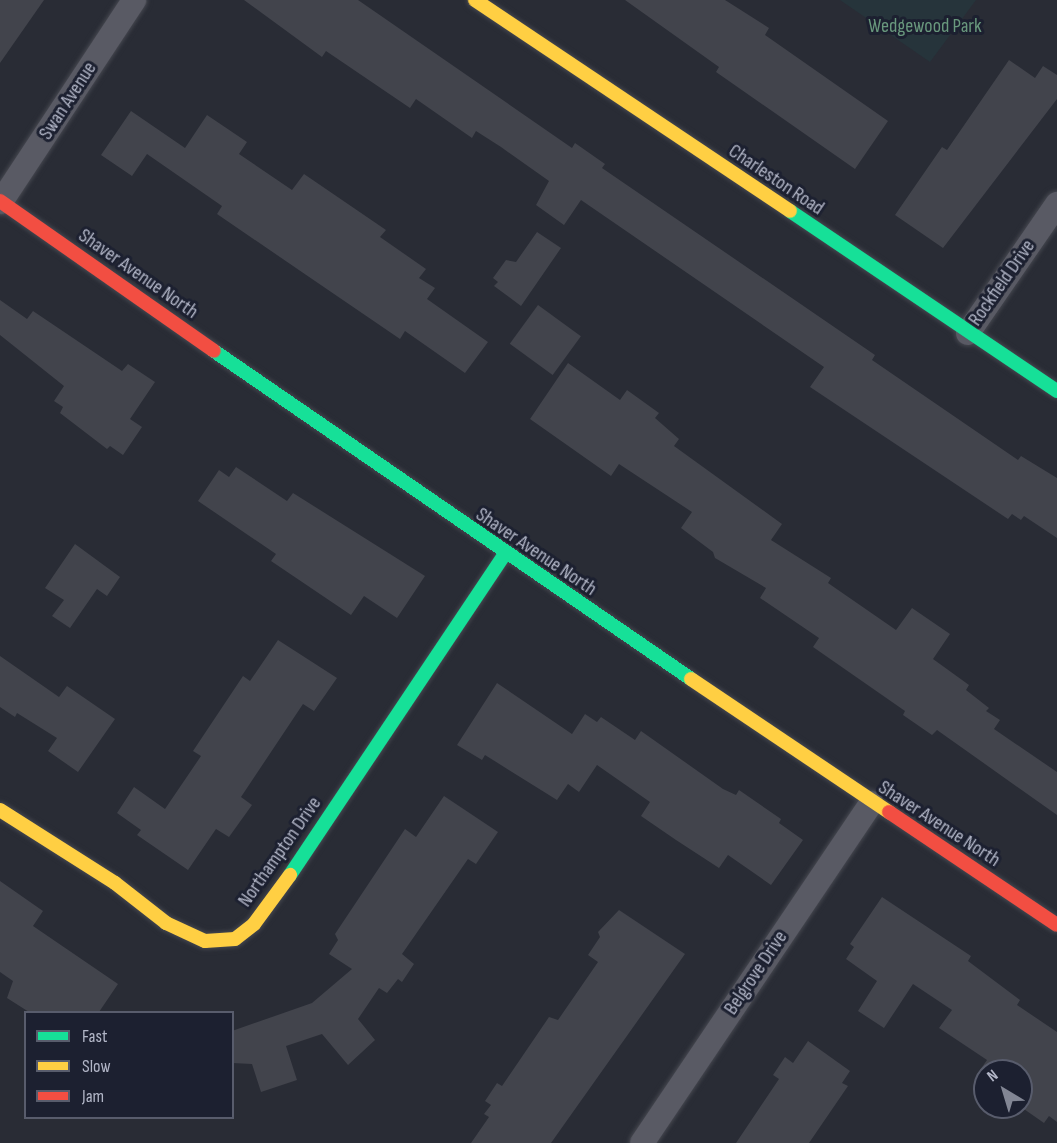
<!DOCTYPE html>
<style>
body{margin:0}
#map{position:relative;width:1057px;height:1143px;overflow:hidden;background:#292c35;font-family:"Sofia Sans Condensed",sans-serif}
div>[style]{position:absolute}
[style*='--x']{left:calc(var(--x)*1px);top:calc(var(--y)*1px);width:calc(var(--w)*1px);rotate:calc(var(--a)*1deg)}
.green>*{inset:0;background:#26343b}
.building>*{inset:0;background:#42444c;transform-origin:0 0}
.roads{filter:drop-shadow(0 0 2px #45474f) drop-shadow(0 0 2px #45474f)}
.street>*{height:24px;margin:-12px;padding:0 12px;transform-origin:12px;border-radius:12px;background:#595a64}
.fast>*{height:14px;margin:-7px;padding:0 7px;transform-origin:7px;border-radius:7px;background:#16e098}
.slow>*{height:14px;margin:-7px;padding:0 7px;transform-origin:7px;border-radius:7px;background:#ffcf43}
.jam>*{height:14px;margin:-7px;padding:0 7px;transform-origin:7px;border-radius:7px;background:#f24e42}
span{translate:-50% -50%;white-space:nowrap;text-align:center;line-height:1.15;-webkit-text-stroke:6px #1c2030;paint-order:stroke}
.park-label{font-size:20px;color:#69987d}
.street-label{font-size:20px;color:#b2b6c7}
.legend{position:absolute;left:24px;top:1011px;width:210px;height:108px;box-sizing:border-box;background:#1c2030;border:2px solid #585c6c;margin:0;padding:8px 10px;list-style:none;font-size:18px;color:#b2b6c7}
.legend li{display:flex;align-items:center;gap:12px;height:30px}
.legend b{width:30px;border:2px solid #585c6c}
.north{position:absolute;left:973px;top:1059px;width:60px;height:60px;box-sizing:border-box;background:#1c2030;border:2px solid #585c6c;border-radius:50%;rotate:322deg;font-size:16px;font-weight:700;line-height:24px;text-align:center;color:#b2b6c7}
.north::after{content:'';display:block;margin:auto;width:21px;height:27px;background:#828694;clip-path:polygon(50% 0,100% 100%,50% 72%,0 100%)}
</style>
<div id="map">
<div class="green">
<i style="clip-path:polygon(840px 0,976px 0,930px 62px)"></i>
</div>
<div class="building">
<i style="clip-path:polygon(0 0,44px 0,0 63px)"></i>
<i style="clip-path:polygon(244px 0,358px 0,572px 148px,575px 143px,605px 164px,602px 168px,875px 355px,872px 360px,1018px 460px,1021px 456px,1057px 478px,1057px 538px,1024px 516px,1021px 520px,1012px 514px,1008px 519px,810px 387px,824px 367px,581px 200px,564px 225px,536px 205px,549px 181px,501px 147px,476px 131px,472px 138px,416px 99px,410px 108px,326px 51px,322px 57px)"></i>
<i style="clip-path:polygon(625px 0,725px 0,769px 28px,765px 35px,888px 121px,855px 169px,716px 72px,719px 67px)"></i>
<i style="clip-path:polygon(1009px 60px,1035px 78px,1043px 66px,1057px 75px,1057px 99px,943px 248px,895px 215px,942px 147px,947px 150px)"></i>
<i style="clip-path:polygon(131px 111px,185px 148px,207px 115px,247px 142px,239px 154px,292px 190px,304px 174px,386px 230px,380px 237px,426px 269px,419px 278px,435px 288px,427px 299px,488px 342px,465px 373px,405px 331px,400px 339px,315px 281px,217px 214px,222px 206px,147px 154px,132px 176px,101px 155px)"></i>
<i style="clip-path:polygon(537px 232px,561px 248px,521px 306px,494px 286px,498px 282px,493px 278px,506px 260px,516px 262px)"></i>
<i style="clip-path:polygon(0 300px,27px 319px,33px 311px,122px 371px,128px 364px,155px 382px,130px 419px,142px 427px,123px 455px,110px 446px,107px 449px,60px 413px,63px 407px,54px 401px,64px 386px,0 335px)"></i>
<i style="left:538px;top:305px;width:53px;height:48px;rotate:36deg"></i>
<i style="clip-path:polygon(568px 363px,620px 400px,627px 390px,659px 413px,655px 418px,679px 439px,674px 446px,782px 524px,771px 540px,831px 578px,828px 583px,896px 630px,912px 608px,950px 634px,933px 659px,969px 685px,966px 690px,989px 708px,986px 711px,1000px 720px,994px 729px,1057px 772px,1057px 815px,937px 730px,932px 735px,903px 715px,905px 711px,813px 647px,819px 638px,760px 598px,766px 588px,715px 558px,713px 552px,681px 528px,692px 512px,619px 464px,611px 476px,530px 419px)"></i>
<i style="clip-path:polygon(236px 467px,287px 501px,293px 493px,425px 576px,397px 618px,364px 596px,351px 615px,271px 561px,276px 554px,198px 501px,219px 470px,229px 477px)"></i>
<i style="clip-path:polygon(75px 544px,120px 577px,107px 596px,97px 589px,70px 628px,52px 616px,64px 600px,45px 588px)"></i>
<i style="clip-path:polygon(278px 640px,337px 678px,314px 711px,303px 704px,241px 797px,252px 805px,229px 837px,216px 829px,188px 870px,137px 835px,141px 830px,117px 813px,134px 787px,165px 809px,201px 756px,193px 751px,243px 676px,250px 681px)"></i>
<i style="clip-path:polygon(0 656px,59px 697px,67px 686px,115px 719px,78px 772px,48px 751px,57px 738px,17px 713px,15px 717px,0 707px)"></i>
<i style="clip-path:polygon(497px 683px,572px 734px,585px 714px,597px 722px,601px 717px,635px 740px,641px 731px,723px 789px,736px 795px,739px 790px,781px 819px,779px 823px,803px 840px,771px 885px,728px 855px,719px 868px,676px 840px,641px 816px,650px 802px,597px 765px,579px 792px,568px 784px,557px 800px,485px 755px,482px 760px,457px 745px)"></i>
<i style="clip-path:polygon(444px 796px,498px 832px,476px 864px,468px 859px,402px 954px,414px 964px,402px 982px,398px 979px,387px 993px,379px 988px,358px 1019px,375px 1040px,348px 1065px,322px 1034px,286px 1046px,297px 1080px,261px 1092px,252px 1064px,232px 1063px,232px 1031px,312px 1003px,352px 969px,329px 954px,338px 940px,335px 934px,405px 829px,416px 837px)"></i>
<i style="clip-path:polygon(0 881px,43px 911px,33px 926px,118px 984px,99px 1012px,29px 1012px,7px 998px,13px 981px,0 972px)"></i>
<i style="clip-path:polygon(882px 897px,971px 956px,968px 961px,1020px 1000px,1017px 1005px,1057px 1032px,1057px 1122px,1049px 1116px,1044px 1123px,1021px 1107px,1021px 1071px,985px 1074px,980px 1070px,987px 1060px,939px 1028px,952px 1010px,913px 984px,884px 1028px,858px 1011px,877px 981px,846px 959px,854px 947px,850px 944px)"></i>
<i style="clip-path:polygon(619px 910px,685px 954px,551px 1143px,471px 1143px,489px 1117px,484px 1114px,491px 1105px,485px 1101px,497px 1083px,502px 1086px,549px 1017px,558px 1020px,598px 962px,588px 955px,600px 937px,598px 932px)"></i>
<i style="clip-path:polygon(808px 1041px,850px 1071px,842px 1083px,848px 1086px,809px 1143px,736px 1143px,779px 1079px,773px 1075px,785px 1057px,793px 1063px)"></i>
</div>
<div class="roads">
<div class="street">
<i style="--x:1;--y:202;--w:242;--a:-56.6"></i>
<i style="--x:968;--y:333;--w:157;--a:-55.4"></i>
<i style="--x:642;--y:1143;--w:410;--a:-56"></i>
</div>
<div class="fast">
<i style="--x:790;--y:211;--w:322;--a:34"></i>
<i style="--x:214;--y:351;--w:579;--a:34.51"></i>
<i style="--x:290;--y:875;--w:386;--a:-56.2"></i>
</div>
<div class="slow">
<i style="--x:475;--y:0;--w:379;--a:33.8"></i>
<i style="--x:691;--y:679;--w:239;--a:33.9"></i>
<i style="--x:0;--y:810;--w:136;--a:32.4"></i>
<i style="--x:115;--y:883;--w:65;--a:38.1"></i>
<i style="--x:166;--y:923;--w:43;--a:24.8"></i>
<i style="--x:205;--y:941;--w:30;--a:-4"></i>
<i style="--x:235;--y:939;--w:24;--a:-38"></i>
<i style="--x:254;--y:924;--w:61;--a:-53.7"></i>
</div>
<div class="jam">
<i style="--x:0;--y:201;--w:261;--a:35"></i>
<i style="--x:889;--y:812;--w:202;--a:33.9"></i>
</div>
</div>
<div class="park-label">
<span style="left:925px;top:26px">Wedgewood Park</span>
</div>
<div class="street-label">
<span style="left:68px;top:101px;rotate:-57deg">Swan Avenue</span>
<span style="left:776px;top:180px;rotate:34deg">Charleston Road</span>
<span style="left:138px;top:274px;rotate:35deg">Shaver Avenue North</span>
<span style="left:1002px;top:283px;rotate:-55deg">Rockfield Drive</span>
<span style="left:536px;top:552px;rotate:34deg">Shaver Avenue North</span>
<span style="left:939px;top:824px;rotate:33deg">Shaver Avenue North</span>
<span style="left:280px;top:852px;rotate:-55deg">Northampton Drive</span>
<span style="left:756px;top:973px;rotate:-56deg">Belgrove Drive</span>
</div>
<ul class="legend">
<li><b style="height:8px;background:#16e098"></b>Fast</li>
<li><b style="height:8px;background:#ffcf43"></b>Slow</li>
<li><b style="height:8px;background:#f24e42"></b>Jam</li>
</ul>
<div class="north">N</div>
</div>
